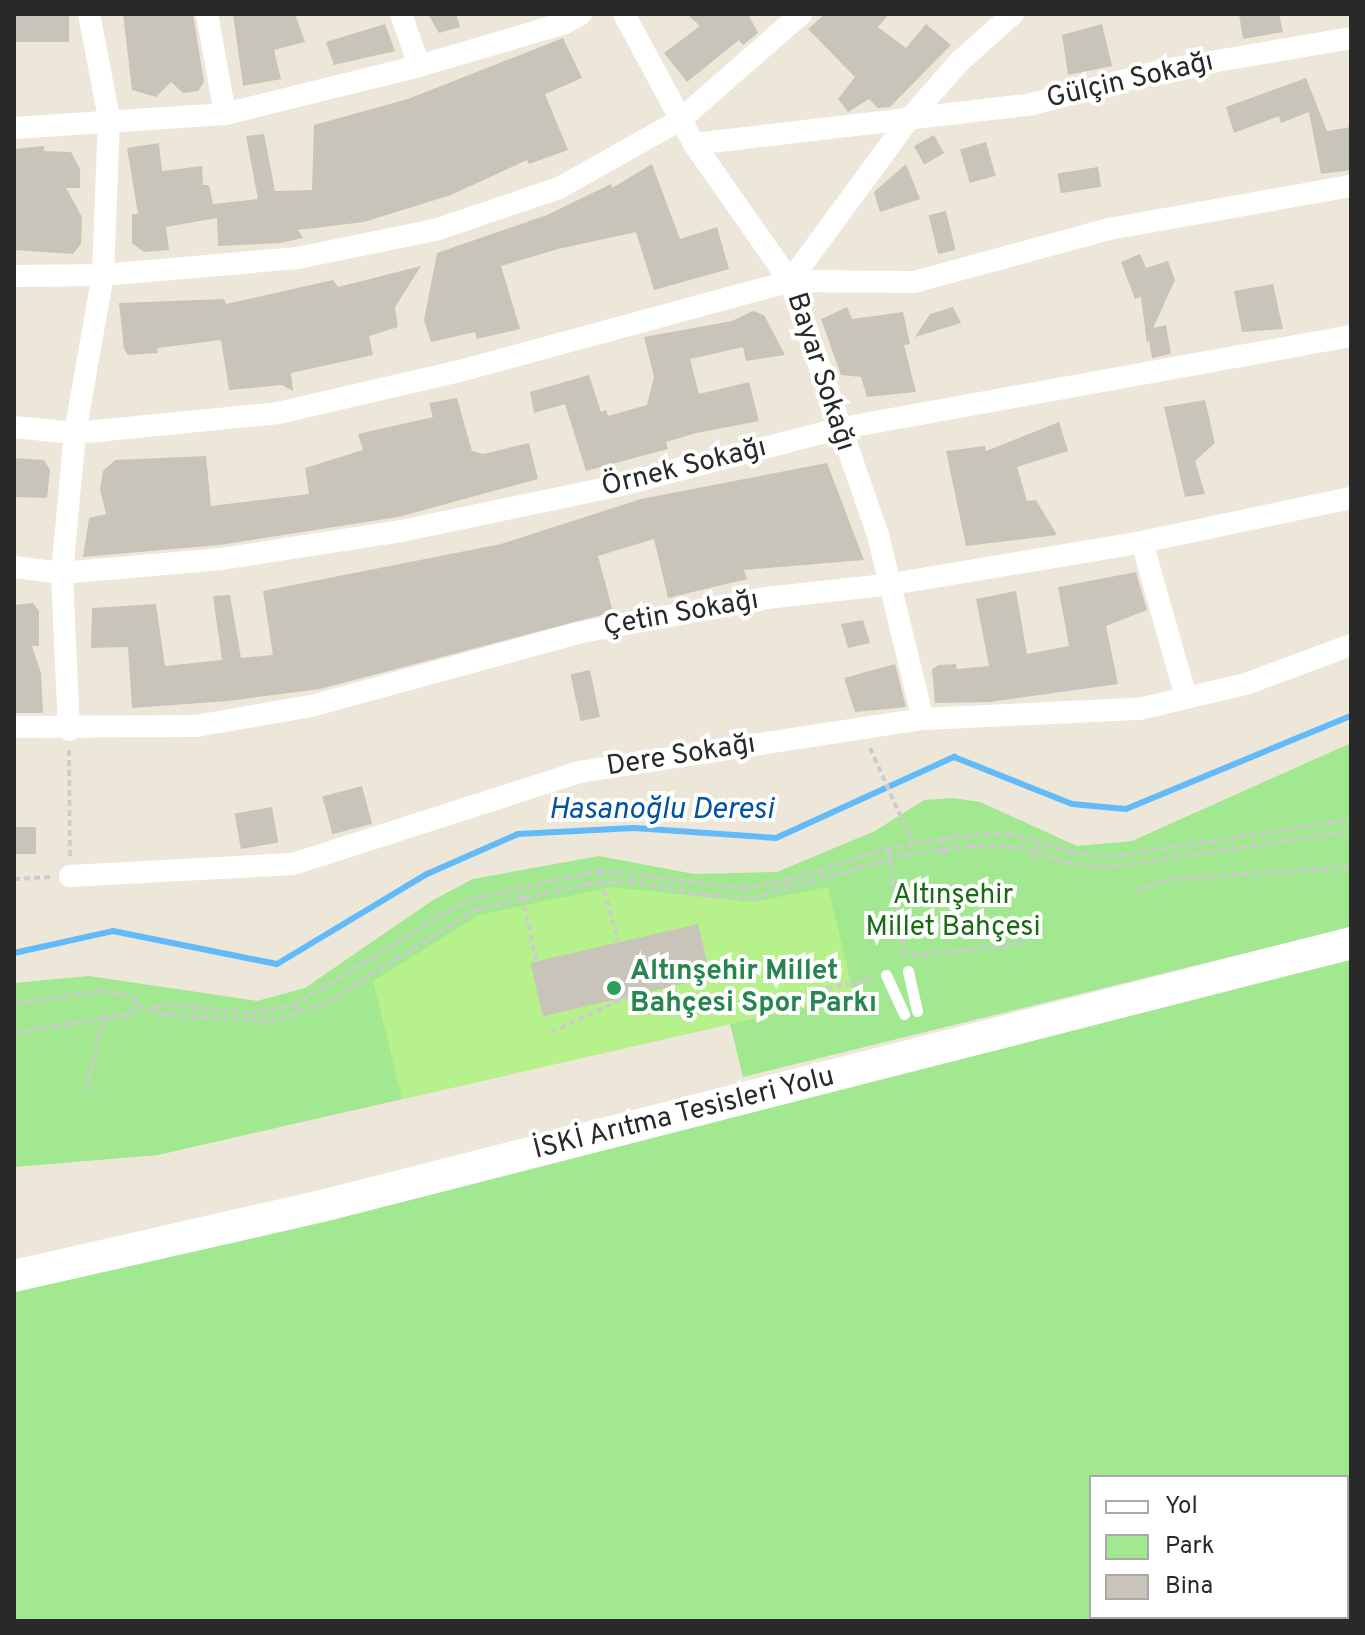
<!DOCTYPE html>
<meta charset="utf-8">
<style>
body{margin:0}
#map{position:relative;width:1365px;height:1635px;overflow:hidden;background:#ede7d9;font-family:Overpass,sans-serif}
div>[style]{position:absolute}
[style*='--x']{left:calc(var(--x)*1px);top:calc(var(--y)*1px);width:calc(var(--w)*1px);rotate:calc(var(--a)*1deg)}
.green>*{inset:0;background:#a1e890}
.pitch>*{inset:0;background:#b6f18b}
.stream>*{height:6px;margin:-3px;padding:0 3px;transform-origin:3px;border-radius:3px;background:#62baf9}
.building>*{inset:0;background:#c8c4b9;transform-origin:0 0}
.path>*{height:4px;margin-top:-2px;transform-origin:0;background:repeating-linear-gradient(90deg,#ccc 0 6px,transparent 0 10px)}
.service>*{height:11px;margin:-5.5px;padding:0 5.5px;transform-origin:5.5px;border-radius:5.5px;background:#fff}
.minor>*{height:22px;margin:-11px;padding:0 11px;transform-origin:11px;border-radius:11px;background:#fff}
.secondary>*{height:32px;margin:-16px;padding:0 16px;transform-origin:16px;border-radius:16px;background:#fff}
.dots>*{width:22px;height:22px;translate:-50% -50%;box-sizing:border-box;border:4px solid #fff;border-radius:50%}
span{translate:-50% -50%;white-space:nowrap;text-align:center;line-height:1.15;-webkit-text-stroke:8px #fff;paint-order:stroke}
.street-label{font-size:28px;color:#292929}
.park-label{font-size:28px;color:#186b13}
.leisure-label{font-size:28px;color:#27864d;font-weight:700}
.left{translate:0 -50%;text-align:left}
.water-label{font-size:30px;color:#0253a3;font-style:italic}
.frame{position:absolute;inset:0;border:16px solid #292929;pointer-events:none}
.legend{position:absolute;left:1089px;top:1475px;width:260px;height:144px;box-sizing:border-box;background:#fff;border:2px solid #a9a9a9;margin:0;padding:10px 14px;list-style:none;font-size:24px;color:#292929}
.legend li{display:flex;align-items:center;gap:16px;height:40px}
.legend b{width:40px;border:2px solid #a9a9a9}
</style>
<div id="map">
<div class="green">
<i style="clip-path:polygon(1351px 743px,1351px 927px,743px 1077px,730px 1024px,158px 1155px,14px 1167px,14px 983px,89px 976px,257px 1001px,305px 988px,433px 900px,473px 879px,599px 856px,694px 874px,777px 872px,875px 831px,924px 800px,953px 798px,980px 802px,1077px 846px,1132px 841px)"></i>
<i style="clip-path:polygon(evenodd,1351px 960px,1351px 1621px,14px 1621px,14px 1292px,1351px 960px,1091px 1477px,1347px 1477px,1347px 1617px,1091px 1617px,1091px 1477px)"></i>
</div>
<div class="pitch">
<i style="clip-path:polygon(612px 887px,752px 902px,828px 887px,854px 996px,402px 1099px,373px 981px,479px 915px)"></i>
</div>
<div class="stream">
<i style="--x:14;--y:953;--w:101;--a:-12.5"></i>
<i style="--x:113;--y:931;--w:167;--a:11.4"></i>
<i style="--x:277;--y:964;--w:175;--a:-31"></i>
<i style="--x:427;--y:874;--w:99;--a:-23.7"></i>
<i style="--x:518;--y:834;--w:116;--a:-3"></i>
<i style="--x:634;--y:828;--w:142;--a:4"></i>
<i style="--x:776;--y:838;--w:196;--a:-24.5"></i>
<i style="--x:954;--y:757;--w:127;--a:21.7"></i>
<i style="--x:1072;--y:804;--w:54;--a:5.3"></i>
<i style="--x:1126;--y:809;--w:243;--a:-22.5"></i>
</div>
<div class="building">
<i style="left:14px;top:14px;width:55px;height:28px"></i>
<i style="clip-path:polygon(123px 14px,193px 14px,204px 82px,198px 91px,183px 93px,171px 82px,156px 97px,132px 90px)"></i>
<i style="clip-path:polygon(233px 14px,295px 14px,305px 42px,274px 50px,281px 79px,243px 86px)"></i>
<i style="clip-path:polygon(428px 14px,456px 14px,460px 27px,439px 33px)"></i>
<i style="clip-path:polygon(687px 14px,748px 14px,758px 33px,743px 45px,739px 40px,687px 82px,664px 53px,700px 26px)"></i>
<i style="clip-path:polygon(825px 14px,889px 14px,878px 27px,906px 48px,926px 24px,951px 45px,890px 107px,878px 108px,869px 99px,848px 112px,838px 99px,855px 77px,808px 29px)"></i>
<i style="clip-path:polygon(1239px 14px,1279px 14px,1283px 32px,1243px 39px)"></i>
<i style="clip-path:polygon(385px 24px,395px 51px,334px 65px,326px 42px)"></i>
<i style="clip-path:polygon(1102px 24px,1112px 66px,1068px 75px,1062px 35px)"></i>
<i style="clip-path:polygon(563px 38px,582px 78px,545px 94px,568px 150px,529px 164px,527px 160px,451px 195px,364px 222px,298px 230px,303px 238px,280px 243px,218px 246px,217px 218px,166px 227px,169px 250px,144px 252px,132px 243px,132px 214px,138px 214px,127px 148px,159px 143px,162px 171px,202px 166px,203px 185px,209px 185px,213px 204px,258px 199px,246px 136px,264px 134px,275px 191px,312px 190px,314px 125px,408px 99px)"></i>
<i style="clip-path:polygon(1306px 78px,1327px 131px,1351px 127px,1351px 170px,1321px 174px,1309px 112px,1281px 123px,1279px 116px,1234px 133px,1226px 107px)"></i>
<i style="left:934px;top:135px;width:21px;height:23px;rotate:61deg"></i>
<i style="left:986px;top:142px;width:35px;height:27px;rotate:74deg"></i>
<i style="clip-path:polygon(44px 146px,44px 151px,71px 152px,80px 169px,80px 188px,66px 188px,82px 217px,81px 244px,73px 254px,14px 250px,14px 149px)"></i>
<i style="clip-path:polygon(652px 164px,680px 239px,717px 227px,729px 269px,654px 290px,636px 232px,558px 249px,501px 266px,520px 329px,477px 339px,475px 332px,431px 342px,424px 320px,437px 253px,547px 215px,611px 184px,612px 188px)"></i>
<i style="clip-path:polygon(906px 164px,920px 199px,880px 212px,874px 192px)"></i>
<i style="left:1098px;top:167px;width:20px;height:41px;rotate:81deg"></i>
<i style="left:946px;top:211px;width:40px;height:18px;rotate:76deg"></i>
<i style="clip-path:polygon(1140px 254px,1146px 268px,1168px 261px,1175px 280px,1153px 328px,1166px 325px,1171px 354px,1152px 358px,1149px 340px,1147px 344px,1141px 297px,1135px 299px,1121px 262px)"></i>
<i style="clip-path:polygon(421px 266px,395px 307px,398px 327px,369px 336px,373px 355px,291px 373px,293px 391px,282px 385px,229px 390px,221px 340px,157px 348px,158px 353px,128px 355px,124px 349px,119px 303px,224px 299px,226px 304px,333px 280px,338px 287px)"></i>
<i style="clip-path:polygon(1273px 284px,1283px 329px,1242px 332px,1234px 291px)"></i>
<i style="clip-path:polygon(847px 307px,852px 319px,903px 312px,910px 344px,904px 345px,916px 392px,867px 397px,861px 377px,841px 375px,821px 319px)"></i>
<i style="clip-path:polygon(953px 307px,961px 323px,915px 337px,930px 314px)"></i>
<i style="clip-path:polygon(753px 311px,764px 315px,785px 355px,746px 361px,743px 347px,690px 359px,699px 394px,749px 382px,759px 421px,696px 433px,666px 442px,668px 449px,586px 471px,565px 404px,534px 413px,530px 392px,589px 375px,601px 412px,606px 410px,608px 416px,647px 405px,654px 377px,644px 337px,732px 321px)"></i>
<i style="clip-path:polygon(457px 398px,472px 451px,483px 454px,529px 443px,538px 479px,398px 517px,219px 545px,83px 557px,89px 518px,106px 514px,100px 490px,103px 471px,115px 460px,206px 456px,211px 506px,309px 494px,305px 468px,363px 450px,358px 434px,433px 417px,429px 403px)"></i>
<i style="clip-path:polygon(1205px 400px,1215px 443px,1195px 461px,1205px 494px,1185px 497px,1164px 407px)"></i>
<i style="clip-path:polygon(1059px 422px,1068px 451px,1017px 467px,1027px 501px,1036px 500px,1057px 535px,966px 546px,946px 451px,985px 446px,986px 451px)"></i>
<i style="clip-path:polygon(14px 458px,44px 460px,50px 470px,47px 498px,14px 497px)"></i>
<i style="clip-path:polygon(827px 463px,864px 560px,744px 570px,747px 579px,668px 598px,654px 539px,598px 556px,613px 612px,320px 689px,228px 701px,132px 708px,128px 647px,91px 648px,92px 608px,156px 604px,165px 666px,222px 660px,213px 596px,230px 595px,241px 658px,273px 655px,263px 591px,501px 544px,641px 499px)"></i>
<i style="clip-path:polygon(1136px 572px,1147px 610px,1106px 626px,1118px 684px,990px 702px,935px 703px,932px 669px,939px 665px,956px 664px,957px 669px,989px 666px,976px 599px,1016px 591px,1027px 654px,1069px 646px,1058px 587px)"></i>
<i style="clip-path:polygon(33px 603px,39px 611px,39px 646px,32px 646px,41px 673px,43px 713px,14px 713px,14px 605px)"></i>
<i style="clip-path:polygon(863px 620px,870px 643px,848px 648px,841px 624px)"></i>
<i style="clip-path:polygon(895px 664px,906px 707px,855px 712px,844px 678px)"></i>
<i style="left:590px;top:670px;width:48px;height:20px;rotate:78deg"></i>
<i style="left:362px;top:786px;width:39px;height:41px;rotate:75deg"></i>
<i style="left:272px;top:807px;width:36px;height:38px;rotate:80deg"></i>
<i style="left:14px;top:827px;width:22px;height:27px"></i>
<i style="left:698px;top:924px;width:55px;height:172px;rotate:77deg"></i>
</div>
<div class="path">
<i style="--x:870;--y:748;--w:105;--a:65.9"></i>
<i style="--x:69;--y:750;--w:107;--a:89.5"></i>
<i style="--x:942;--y:839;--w:20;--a:84"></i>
<i style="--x:887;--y:849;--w:111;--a:80.1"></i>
<i style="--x:1032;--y:859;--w:19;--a:-69"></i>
<i style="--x:599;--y:871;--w:73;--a:75"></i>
<i style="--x:14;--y:879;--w:38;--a:-3"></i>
<i style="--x:520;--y:886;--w:76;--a:77.8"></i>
<i style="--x:1135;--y:891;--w:39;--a:-18"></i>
<i style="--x:1172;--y:879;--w:179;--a:-3.8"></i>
<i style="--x:912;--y:956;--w:114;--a:-6.6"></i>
<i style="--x:14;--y:1003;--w:90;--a:-7.7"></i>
<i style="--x:103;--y:991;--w:32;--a:11"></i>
<i style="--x:134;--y:997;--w:10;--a:66"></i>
<i style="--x:138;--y:1006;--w:25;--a:18"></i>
<i style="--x:162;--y:1014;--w:108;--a:3.7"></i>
<i style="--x:270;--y:1021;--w:61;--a:-18.1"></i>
<i style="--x:328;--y:1002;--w:175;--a:-32.1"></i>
<i style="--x:476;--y:909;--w:114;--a:-12.7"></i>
<i style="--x:587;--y:884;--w:43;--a:-4"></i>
<i style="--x:630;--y:881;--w:75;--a:10.7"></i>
<i style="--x:704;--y:895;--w:49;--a:3.5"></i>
<i style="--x:753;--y:898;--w:158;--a:-15.8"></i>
<i style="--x:905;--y:855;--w:65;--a:-8"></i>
<i style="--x:969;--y:846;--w:51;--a:1.1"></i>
<i style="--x:1020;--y:847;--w:38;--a:20"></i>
<i style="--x:1056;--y:860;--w:48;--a:9.7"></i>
<i style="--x:1103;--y:868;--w:251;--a:-8.5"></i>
<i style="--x:154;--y:1008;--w:10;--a:-24"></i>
<i style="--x:163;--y:1004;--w:88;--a:5.8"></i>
<i style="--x:251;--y:1013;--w:44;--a:-10.5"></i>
<i style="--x:294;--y:1005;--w:203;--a:-31.1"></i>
<i style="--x:468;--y:900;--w:134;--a:-12.5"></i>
<i style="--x:599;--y:871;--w:146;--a:6.7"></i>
<i style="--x:744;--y:888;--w:46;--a:-10.1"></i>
<i style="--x:789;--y:880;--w:103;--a:-17.6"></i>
<i style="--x:887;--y:849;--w:68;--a:-10.2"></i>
<i style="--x:954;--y:837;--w:55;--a:-4.2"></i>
<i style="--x:1009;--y:833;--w:65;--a:17"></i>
<i style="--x:1071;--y:852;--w:40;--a:7.1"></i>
<i style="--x:1111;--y:857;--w:243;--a:-9"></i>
<i style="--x:551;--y:1032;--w:86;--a:-24.8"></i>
<i style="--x:629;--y:996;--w:81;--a:10.6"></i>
<i style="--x:709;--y:1011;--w:167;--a:-11"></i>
<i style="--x:14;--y:1033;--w:118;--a:-9.3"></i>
<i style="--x:130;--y:1014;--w:11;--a:-45"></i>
<i style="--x:86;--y:1090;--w:74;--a:-76"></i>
</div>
<div class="service">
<i style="--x:908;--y:971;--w:41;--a:77.3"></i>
<i style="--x:886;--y:975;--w:43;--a:65.2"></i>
</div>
<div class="minor">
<i style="--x:207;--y:14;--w:102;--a:79.8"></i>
<i style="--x:401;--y:14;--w:55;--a:70.9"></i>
<i style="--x:624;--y:14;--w:148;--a:61.7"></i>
<i style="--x:694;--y:144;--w:167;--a:55"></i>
<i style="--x:790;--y:281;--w:269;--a:70.9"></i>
<i style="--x:878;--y:535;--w:189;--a:76.3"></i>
<i style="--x:14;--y:128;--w:211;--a:-3.8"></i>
<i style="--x:225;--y:114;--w:200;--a:-13.9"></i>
<i style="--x:419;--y:66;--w:152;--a:-16.4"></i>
<i style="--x:565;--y:23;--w:18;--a:-29"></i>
<i style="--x:694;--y:144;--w:340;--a:-6.7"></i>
<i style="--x:1032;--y:104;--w:136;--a:-14.4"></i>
<i style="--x:1164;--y:70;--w:190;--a:-9.7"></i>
<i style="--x:14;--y:276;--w:89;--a:-0.6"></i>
<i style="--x:103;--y:275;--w:196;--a:-5"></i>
<i style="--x:298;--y:258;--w:140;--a:-11.6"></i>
<i style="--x:435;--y:230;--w:131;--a:-18.7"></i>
<i style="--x:559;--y:188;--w:139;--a:-29.3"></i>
<i style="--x:680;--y:120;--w:161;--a:-41.2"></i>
<i style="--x:790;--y:281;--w:201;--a:-53.7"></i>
<i style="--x:909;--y:119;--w:76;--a:-48.7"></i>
<i style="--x:959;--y:62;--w:72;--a:-41.6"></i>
<i style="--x:14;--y:427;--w:61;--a:5.6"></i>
<i style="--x:75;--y:433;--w:204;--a:-5.6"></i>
<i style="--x:278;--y:413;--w:183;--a:-13"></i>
<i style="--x:456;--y:372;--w:346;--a:-15.2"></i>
<i style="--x:790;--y:281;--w:124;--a:0.5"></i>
<i style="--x:914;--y:282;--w:202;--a:-15.2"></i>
<i style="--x:1109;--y:229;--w:246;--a:-10.1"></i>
<i style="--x:1142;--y:542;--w:162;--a:74.2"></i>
<i style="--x:14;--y:567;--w:48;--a:7.1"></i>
<i style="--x:62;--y:573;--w:160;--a:-5"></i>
<i style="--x:221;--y:559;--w:182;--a:-8.8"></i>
<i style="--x:401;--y:531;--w:221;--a:-11.8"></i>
<i style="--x:617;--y:486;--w:227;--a:-14.5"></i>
<i style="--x:837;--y:429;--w:522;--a:-10.26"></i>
<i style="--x:14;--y:727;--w:182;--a:-0.3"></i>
<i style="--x:196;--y:726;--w:117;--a:-9.9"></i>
<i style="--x:311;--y:706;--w:276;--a:-15.3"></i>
<i style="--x:577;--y:633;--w:192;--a:-10.5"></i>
<i style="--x:766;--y:598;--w:127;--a:-6.3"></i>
<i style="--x:892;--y:584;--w:254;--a:-9.5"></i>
<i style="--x:1142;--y:542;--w:214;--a:-11.9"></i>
<i style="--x:69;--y:730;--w:157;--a:-92.6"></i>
<i style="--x:62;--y:573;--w:141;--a:-84.7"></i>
<i style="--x:75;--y:433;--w:160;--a:-80"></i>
<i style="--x:103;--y:275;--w:157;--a:-87.8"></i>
<i style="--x:109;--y:118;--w:106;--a:-100.9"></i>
<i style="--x:70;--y:876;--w:223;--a:-3.1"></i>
<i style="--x:293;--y:864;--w:300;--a:-17.8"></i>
<i style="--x:579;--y:772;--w:348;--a:-8.8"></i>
<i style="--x:923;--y:719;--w:216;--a:-2.7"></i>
<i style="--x:1139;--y:709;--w:110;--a:-13.2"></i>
<i style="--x:1246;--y:684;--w:112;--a:-20.4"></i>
</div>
<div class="secondary">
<i style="--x:14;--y:1276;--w:324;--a:-12.8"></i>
<i style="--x:330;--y:1204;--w:1054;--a:-14.34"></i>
</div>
<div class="dots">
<i style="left:614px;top:988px;background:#2e9e5b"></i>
</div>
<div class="street-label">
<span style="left:1130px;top:81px;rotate:-13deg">Gülçin Sokağı</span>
<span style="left:820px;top:372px;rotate:72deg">Bayar Sokağı</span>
<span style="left:684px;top:468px;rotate:-14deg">Örnek Sokağı</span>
<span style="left:681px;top:614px;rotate:-10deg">Çetin Sokağı</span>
<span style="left:681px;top:756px;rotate:-9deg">Dere Sokağı</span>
<span style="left:684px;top:1114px;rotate:-14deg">İSKİ Arıtma Tesisleri Yolu</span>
</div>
<div class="park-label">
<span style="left:953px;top:912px">Altınşehir<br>Millet Bahçesi</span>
</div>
<div class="leisure-label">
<span class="left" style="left:630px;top:988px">Altınşehir Millet<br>Bahçesi Spor Parkı</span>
</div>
<div class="water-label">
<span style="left:661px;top:811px">Hasanoğlu Deresi</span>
</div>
<div class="frame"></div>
<ul class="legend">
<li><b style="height:10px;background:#fff"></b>Yol</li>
<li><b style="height:22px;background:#a1e890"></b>Park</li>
<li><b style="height:22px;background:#c8c4b9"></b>Bina</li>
</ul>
</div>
